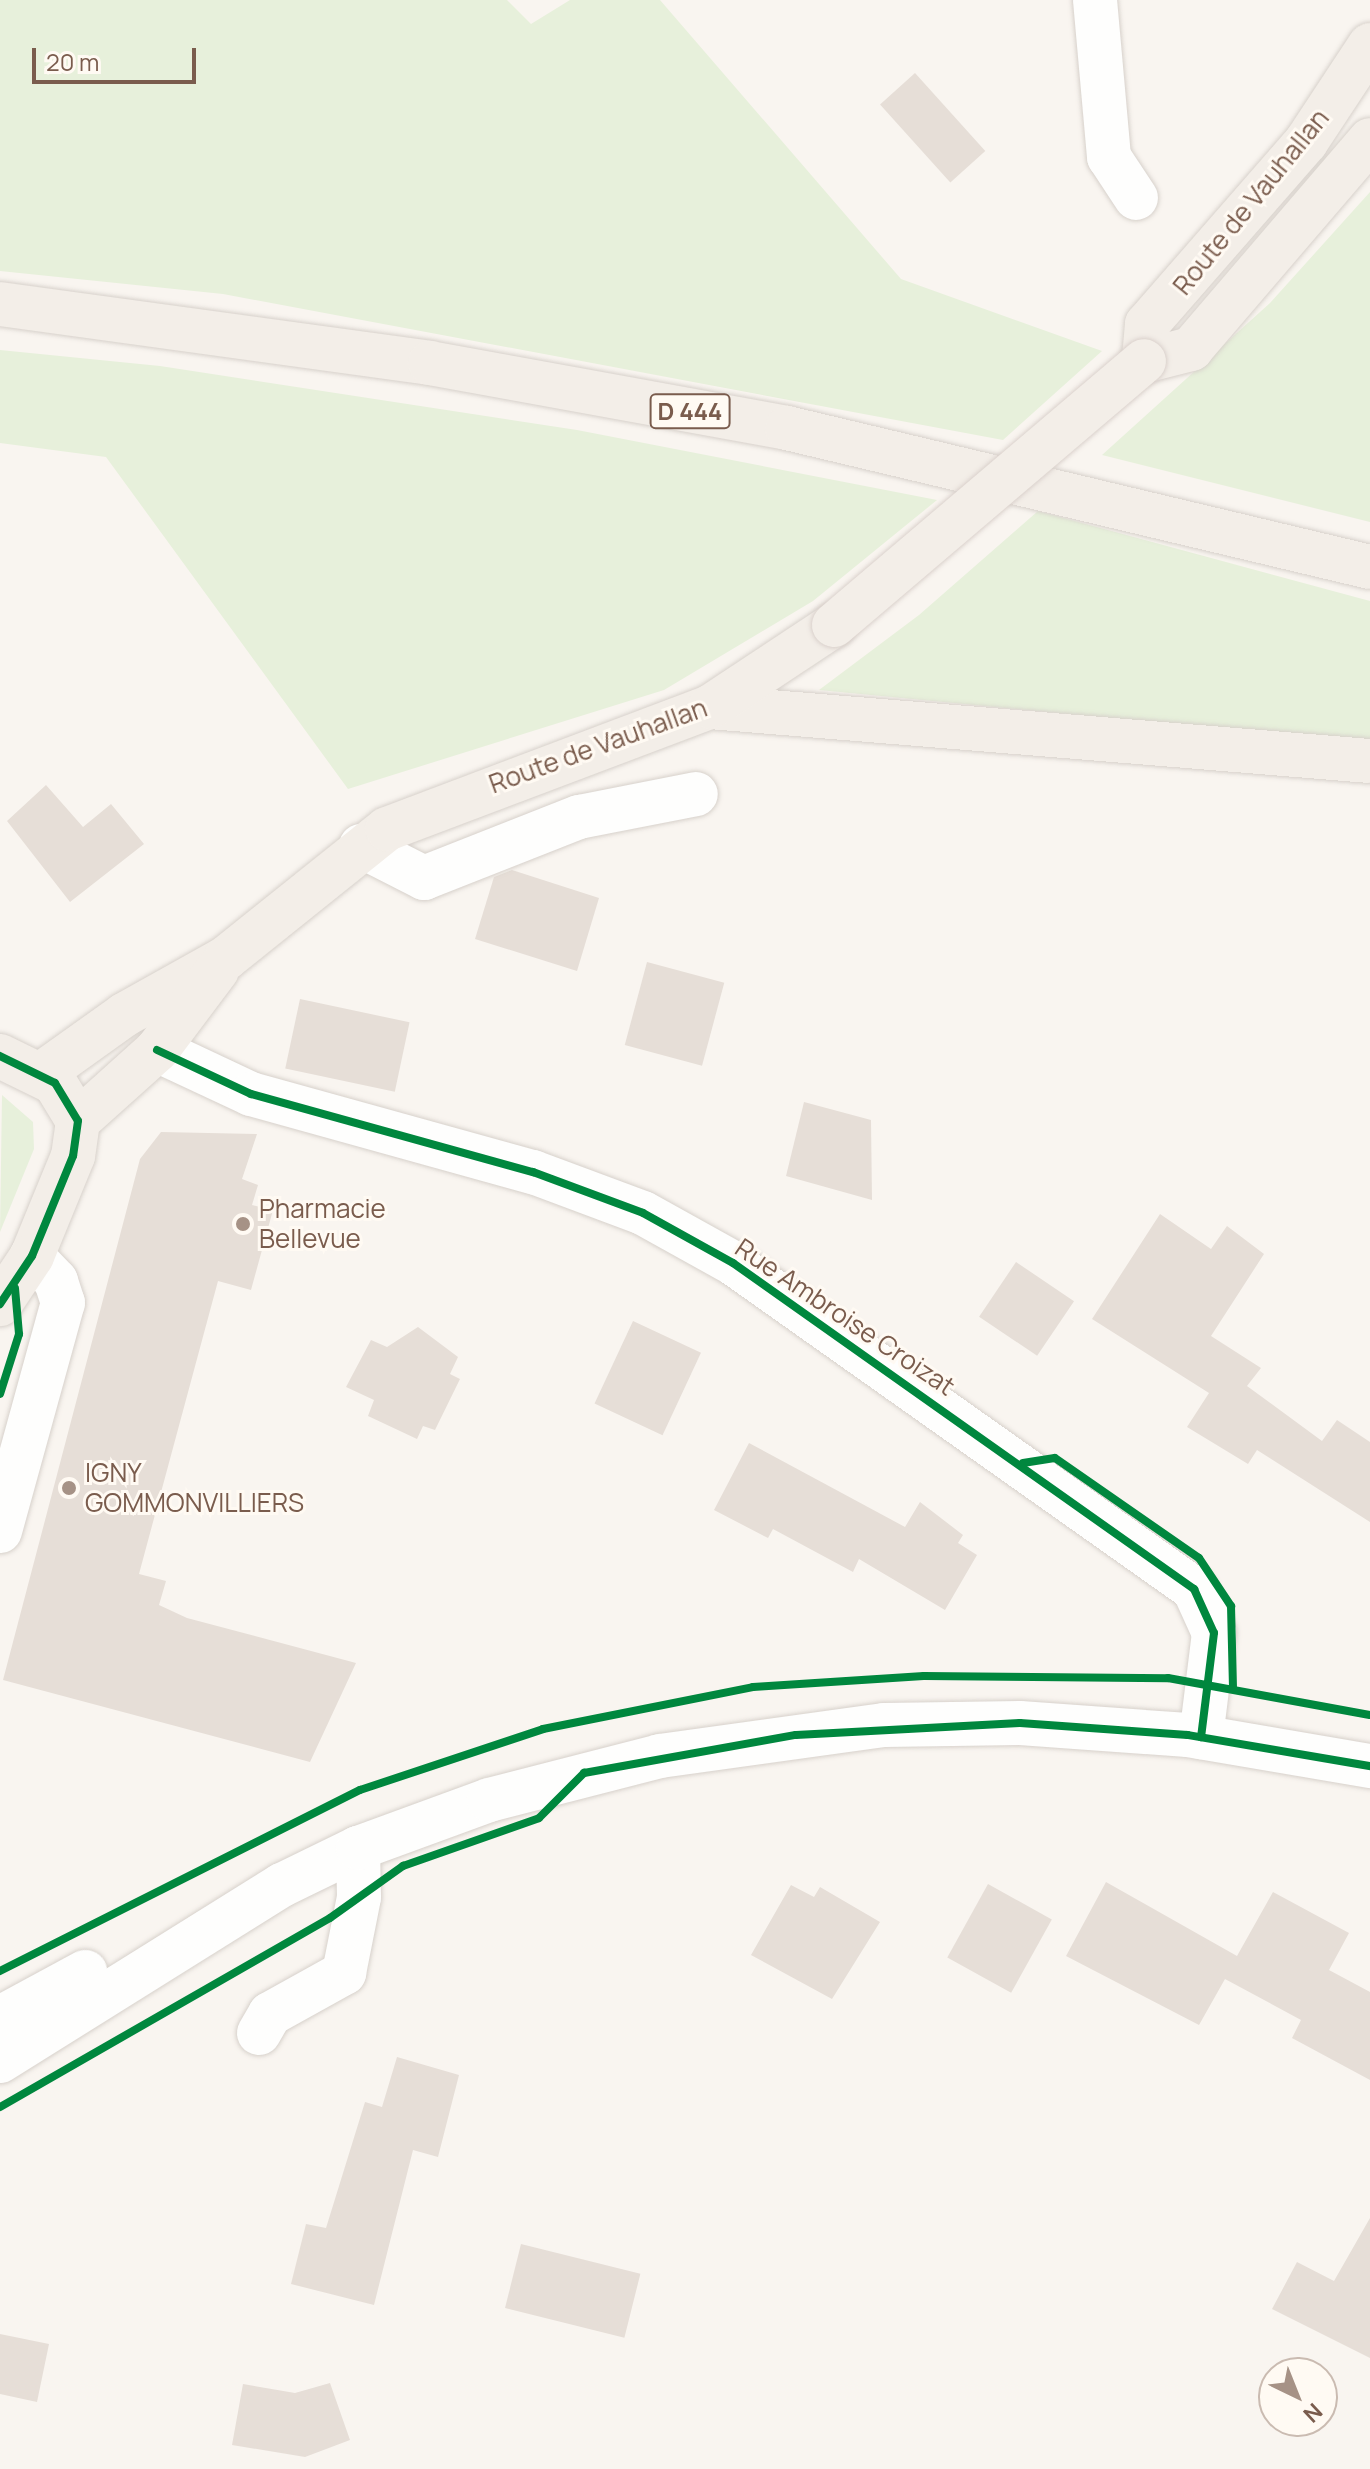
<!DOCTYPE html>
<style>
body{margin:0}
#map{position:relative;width:1370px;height:2469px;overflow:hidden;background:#f9f5f0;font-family:Manrope,sans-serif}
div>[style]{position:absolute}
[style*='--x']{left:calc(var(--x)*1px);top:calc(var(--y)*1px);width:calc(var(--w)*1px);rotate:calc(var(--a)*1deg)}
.green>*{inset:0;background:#e7f0db}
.building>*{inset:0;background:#e6ded7;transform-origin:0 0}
.roads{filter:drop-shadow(0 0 2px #d7d1cb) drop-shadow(0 0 2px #d7d1cb)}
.minor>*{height:44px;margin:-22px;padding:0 22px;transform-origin:22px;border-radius:22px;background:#fefefd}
.major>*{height:44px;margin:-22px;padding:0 22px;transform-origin:22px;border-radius:22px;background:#f3eee8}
.bridges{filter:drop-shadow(0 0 2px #dad1cc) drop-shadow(0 0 2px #dad1cc)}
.major-bridge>*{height:44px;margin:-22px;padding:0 22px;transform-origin:22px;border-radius:22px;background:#f3eee8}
.cycleway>*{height:8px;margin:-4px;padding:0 4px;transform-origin:4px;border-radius:4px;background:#00873e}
.dots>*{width:22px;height:22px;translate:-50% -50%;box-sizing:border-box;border:4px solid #fffaf3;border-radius:50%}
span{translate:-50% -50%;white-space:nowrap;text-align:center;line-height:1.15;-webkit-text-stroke:6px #fffaf3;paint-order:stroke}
.shield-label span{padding:2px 6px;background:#fffaf3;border:2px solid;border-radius:6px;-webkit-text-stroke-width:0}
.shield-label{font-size:24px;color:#7a5c4d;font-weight:700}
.street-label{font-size:26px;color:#7a5c4d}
.poi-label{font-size:26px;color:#7a5c4d}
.left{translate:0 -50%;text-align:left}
.north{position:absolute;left:1258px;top:2357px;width:80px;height:80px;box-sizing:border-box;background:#fffaf3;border:2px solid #cabbb1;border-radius:50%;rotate:137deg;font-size:22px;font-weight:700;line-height:32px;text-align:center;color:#7a5c4d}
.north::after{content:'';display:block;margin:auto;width:28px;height:36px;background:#a69286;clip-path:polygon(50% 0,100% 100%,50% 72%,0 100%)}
.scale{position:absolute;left:32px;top:48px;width:164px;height:36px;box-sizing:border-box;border:4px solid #7a5c4d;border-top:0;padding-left:10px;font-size:24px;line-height:28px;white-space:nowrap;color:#7a5c4d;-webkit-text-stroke:6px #fffaf3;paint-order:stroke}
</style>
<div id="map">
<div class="green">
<i style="clip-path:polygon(0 0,507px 0,531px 24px,570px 0,660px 0,901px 279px,1102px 351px,1003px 440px,223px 294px,0 271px)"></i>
<i style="clip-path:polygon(1370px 192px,1370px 522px,1102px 455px,1270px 303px)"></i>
<i style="clip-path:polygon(0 350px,160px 366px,577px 430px,937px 500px,813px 601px,664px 690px,348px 789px,106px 457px,0 443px)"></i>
<i style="clip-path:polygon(1038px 511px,1370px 601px,1370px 743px,819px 690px,919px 615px)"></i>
<i style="clip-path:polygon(2px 1095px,33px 1122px,34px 1149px,0 1232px)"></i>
</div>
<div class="building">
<i style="left:915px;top:73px;width:105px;height:47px;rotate:48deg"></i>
<i style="clip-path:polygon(46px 785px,83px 827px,111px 804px,144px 844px,70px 902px,7px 821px)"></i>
<i style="clip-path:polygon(512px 870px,599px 898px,577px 971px,475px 939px,494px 877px)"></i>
<i style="left:647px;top:962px;width:80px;height:86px;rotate:15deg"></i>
<i style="left:300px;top:999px;width:112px;height:71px;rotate:12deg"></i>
<i style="clip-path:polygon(804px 1102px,871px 1120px,872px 1200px,786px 1176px)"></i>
<i style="clip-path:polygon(161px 1132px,257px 1134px,242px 1179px,258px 1185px,252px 1205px,273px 1210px,251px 1290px,218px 1281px,139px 1574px,166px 1581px,159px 1605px,187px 1618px,356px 1663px,310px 1762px,3px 1680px,140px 1159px)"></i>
<i style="clip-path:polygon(1160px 1214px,1211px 1249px,1227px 1226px,1264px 1254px,1211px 1336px,1261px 1368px,1247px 1386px,1322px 1441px,1337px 1420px,1370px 1442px,1370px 1522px,1257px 1450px,1248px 1464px,1187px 1427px,1209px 1393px,1092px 1319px)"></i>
<i style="left:1016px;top:1262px;width:70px;height:66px;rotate:34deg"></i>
<i style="left:633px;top:1321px;width:75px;height:91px;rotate:25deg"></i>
<i style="clip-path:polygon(418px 1327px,458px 1357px,450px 1374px,460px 1379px,435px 1430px,423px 1426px,417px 1439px,368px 1416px,374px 1400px,346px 1387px,371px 1340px,387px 1347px)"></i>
<i style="clip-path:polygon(749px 1443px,905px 1527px,920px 1502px,963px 1535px,958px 1543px,977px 1555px,945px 1610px,859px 1559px,853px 1572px,773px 1529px,768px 1538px,714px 1510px)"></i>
<i style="clip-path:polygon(1106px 1882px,1237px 1956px,1273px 1892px,1349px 1933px,1329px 1970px,1370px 1992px,1370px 2080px,1292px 2038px,1301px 2020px,1225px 1979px,1199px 2025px,1066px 1956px)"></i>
<i style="left:988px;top:1884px;width:73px;height:84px;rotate:29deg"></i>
<i style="clip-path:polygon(791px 1885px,814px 1897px,820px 1887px,880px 1922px,832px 1999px,751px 1955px)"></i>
<i style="clip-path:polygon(397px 2057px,459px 2075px,438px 2157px,413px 2150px,374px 2305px,291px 2284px,306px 2224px,326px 2228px,365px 2102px,382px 2107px)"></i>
<i style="clip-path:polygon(1370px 2218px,1370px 2358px,1272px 2309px,1297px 2262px,1334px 2281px)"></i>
<i style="left:521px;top:2244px;width:123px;height:66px;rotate:14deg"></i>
<i style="clip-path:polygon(0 2334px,49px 2344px,37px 2402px,0 2394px)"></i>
<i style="clip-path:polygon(330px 2383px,350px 2440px,305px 2457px,232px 2445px,243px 2384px,295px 2393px)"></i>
</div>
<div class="roads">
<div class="minor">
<i style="--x:1095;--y:0;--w:158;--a:84.9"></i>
<i style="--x:1109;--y:157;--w:49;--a:56.6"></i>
<i style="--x:361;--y:846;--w:71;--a:26.9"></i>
<i style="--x:424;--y:878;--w:167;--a:-21.5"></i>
<i style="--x:579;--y:817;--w:119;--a:-11.1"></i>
<i style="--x:157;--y:1050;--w:104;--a:25.1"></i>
<i style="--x:251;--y:1094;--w:293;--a:15.5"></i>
<i style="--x:533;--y:1172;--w:117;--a:20.4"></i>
<i style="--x:643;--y:1213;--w:103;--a:29.1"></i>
<i style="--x:733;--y:1263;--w:565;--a:35.27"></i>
<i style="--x:1194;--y:1589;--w:48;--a:65.6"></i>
<i style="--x:1214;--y:1633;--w:105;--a:97.1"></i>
<i style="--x:0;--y:1531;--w:237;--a:-74.6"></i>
<i style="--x:63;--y:1303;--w:23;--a:-108"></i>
<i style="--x:56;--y:1281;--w:35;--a:-134"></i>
<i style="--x:0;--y:2018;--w:97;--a:-28.4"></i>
<i style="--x:259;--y:2033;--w:22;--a:-60"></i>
<i style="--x:270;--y:2014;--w:85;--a:-29"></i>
<i style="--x:344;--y:1973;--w:77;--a:-78.8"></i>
<i style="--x:359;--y:1897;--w:49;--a:-91.2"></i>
<i style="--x:0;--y:2061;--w:332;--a:-32"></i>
<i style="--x:282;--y:1885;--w:85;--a:-26"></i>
<i style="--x:358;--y:1848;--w:140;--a:-20.1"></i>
<i style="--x:489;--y:1800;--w:177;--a:-14.4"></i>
<i style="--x:660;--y:1756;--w:226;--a:-7.9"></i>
<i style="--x:884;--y:1725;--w:136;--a:-0.8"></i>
<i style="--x:1020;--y:1723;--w:168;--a:4.1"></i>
<i style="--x:1188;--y:1735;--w:185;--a:9.7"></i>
</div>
<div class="major">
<i style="--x:1370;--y:45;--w:116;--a:123.4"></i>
<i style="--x:1306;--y:142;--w:242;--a:131.1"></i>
<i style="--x:1147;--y:324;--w:37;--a:95"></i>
<i style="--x:1144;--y:361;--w:49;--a:-14.3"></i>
<i style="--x:1191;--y:349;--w:275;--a:-49.4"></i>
<i style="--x:0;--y:304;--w:434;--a:7.8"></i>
<i style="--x:430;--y:363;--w:363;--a:10.3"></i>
<i style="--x:787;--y:428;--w:599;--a:13.41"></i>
<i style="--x:710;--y:707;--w:662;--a:4.68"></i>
<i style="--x:0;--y:1056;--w:61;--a:26.1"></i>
<i style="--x:55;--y:1083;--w:44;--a:58.8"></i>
<i style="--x:78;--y:1121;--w:35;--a:98"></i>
<i style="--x:73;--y:1156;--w:108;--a:112.3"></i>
<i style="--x:32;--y:1256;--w:58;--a:123.7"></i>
<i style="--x:43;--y:1073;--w:100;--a:-35.6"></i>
<i style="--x:124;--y:1015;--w:117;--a:-29.2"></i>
<i style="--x:226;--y:958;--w:206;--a:-38.7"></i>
<i style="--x:387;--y:829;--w:345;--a:-20.7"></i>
<i style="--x:710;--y:707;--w:149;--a:-33.5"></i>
<i style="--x:78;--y:1121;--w:106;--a:-41.9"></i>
<i style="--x:157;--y:1050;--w:100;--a:-53.1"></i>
</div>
</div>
<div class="bridges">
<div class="major-bridge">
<i style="--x:834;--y:625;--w:407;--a:-40.4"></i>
</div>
</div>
<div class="cycleway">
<i style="--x:157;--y:1050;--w:104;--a:25.1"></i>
<i style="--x:251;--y:1094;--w:293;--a:15.5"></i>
<i style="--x:533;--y:1172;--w:117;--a:20.4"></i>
<i style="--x:643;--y:1213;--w:103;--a:29.1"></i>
<i style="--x:733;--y:1263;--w:565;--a:35.27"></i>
<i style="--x:1194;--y:1589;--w:48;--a:65.6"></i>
<i style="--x:1214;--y:1633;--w:105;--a:97.1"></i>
<i style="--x:0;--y:1056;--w:61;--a:26.1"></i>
<i style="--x:55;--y:1083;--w:44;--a:58.8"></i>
<i style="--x:78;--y:1121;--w:35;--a:98"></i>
<i style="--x:73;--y:1156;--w:108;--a:112.3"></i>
<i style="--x:32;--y:1256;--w:58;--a:123.7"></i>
<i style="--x:0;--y:1394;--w:63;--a:-72.4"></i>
<i style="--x:19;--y:1334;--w:46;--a:-95"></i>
<i style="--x:1023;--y:1463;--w:32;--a:-9"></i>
<i style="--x:1055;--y:1458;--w:175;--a:34.8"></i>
<i style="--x:1199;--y:1558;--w:58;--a:56.3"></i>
<i style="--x:1231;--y:1606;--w:82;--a:88.6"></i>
<i style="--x:0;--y:1971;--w:403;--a:-26.7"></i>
<i style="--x:360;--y:1790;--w:193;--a:-18.4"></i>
<i style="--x:543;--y:1729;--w:214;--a:-11.3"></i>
<i style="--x:753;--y:1687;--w:171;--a:-3.7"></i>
<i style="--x:924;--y:1676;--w:244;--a:0.5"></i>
<i style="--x:1168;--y:1678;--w:205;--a:10.4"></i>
<i style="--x:0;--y:2107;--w:380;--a:-29.8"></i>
<i style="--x:330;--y:1918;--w:90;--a:-35.5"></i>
<i style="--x:403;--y:1866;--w:144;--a:-19.4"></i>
<i style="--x:539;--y:1818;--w:64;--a:-45"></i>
<i style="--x:584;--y:1773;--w:215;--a:-10.2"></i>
<i style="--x:796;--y:1735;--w:224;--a:-3.1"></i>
<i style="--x:1020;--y:1723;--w:168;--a:4.1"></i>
<i style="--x:1188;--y:1735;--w:185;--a:9.7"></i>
</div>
<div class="dots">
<i style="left:243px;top:1224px;background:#a69286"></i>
<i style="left:69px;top:1488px;background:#a69286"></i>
</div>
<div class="shield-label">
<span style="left:690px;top:411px">D 444</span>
</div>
<div class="street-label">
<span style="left:1251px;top:202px;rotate:-51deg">Route de Vauhallan</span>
<span style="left:598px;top:746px;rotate:-20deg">Route de Vauhallan</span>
<span style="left:845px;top:1317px;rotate:34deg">Rue Ambroise Croizat</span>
</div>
<div class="poi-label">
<span class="left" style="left:259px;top:1224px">Pharmacie<br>Bellevue</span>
<span class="left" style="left:85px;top:1488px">IGNY<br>GOMMONVILLIERS</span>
</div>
<div class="north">N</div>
<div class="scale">20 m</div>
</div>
